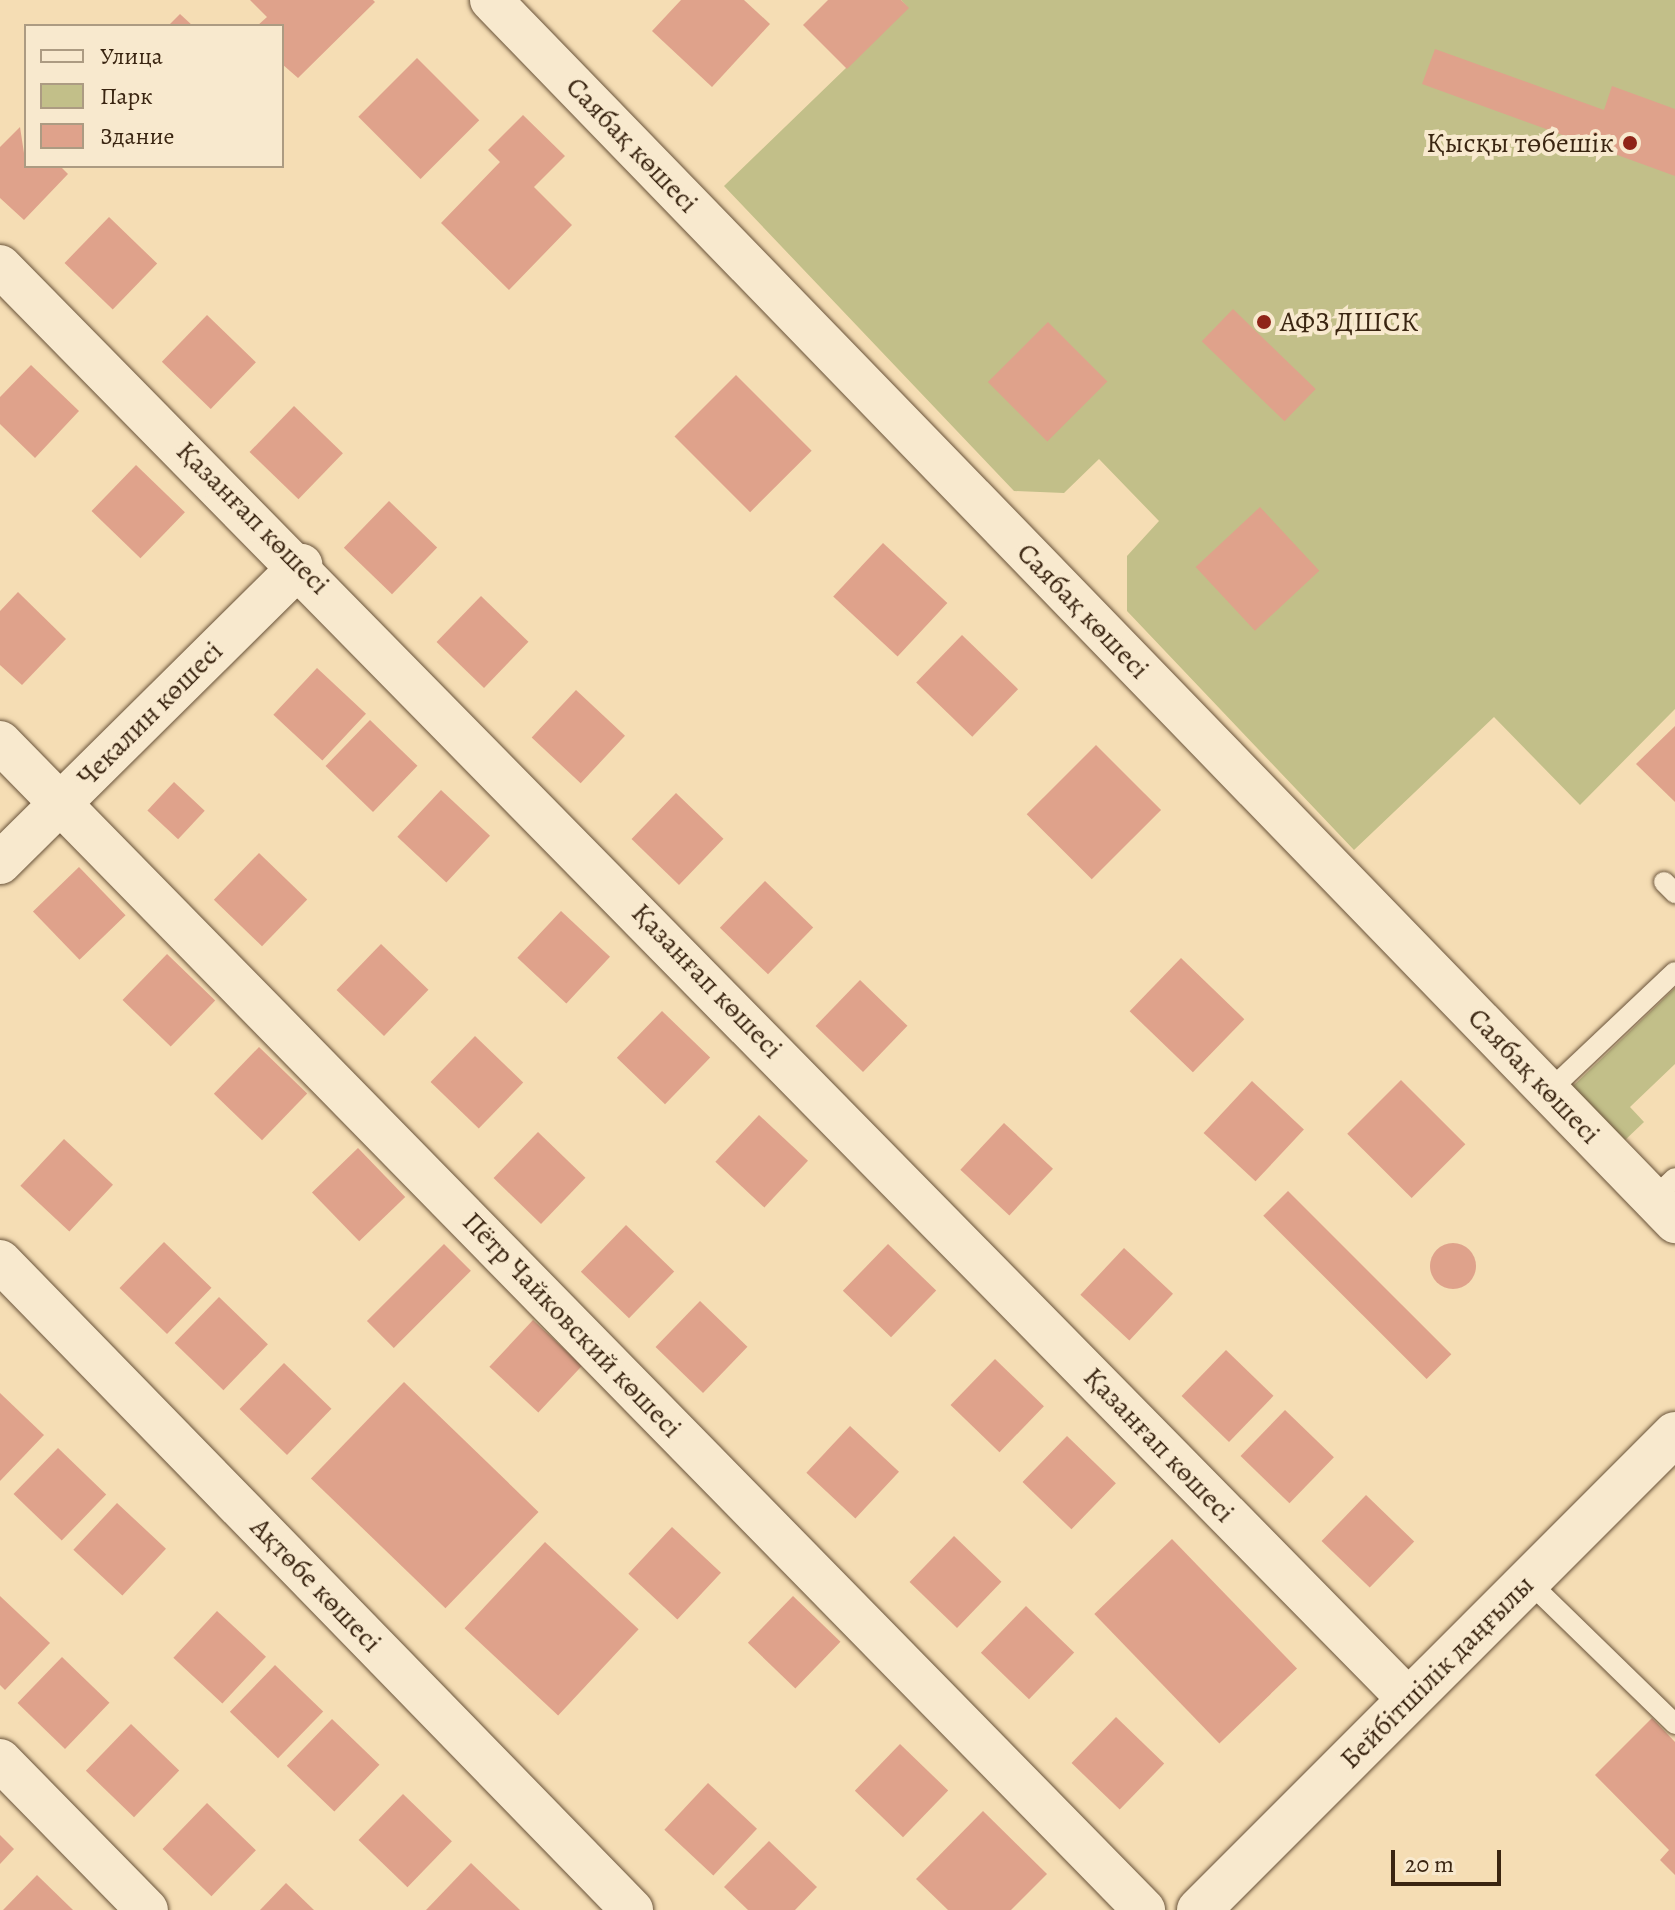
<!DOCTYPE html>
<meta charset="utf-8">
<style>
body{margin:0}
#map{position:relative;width:1675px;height:1910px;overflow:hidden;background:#f5ddb4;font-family:Alegreya,serif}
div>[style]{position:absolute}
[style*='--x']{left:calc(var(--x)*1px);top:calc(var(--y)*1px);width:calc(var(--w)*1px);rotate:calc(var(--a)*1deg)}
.green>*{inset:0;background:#c2bf89}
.building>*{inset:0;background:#dfa28b;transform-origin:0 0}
.round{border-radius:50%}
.roads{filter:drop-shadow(0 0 2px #69533a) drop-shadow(0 0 2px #69533a)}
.service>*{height:20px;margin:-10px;padding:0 10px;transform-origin:10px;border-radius:10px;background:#f8e9ce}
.minor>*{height:42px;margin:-21px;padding:0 21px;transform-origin:21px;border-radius:21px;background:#f8e9ce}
.tertiary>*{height:44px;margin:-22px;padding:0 22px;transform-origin:22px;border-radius:22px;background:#f8e9ce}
.dots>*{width:22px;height:22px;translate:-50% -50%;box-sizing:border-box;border:4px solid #f8e9ce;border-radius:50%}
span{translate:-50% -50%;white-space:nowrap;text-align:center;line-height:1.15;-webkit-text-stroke:8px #f8e9ce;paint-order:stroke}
.poi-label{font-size:28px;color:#3a2511}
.right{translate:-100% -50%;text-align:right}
.left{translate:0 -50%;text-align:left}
.street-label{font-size:28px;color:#3a2511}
.legend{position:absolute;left:24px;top:24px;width:260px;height:144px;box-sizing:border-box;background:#f8e9ce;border:2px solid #ac9b82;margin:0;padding:10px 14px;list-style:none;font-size:24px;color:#3a2511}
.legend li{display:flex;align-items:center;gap:16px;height:40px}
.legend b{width:40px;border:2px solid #ac9b82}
.scale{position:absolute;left:1391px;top:1850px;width:110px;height:36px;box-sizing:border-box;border:4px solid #3a2511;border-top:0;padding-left:10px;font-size:24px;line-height:28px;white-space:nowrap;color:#3a2511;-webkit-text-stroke:6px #f8e9ce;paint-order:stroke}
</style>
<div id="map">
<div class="green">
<i style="clip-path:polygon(901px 0,1675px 0,1675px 709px,1580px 805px,1494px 717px,1354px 850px,1127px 611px,1127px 556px,1159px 521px,1099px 459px,1064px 493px,1014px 491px,724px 186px,908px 8px)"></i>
<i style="clip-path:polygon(1675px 988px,1675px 1064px,1630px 1107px,1644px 1122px,1623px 1142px,1571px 1088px)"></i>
</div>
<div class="building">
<i style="clip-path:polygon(250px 0,373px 0,375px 2px,298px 78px,282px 64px,282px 26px,257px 26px,267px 17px)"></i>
<i style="clip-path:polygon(681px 0,744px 0,770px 24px,712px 87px,652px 31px)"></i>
<i style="clip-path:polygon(828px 0,901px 0,909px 8px,847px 69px,803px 25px)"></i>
<i style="clip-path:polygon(180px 14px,193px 26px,168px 26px)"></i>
<i style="clip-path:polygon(1435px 49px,1604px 110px,1612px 86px,1675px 109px,1675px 176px,1422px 84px)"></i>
<i style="left:417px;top:58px;width:88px;height:83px;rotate:45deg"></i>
<i style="clip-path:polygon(523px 115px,565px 156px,534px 187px,572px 225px,509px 290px,441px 223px,500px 162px,488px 150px)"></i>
<i style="clip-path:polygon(20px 127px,26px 166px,60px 166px,68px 174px,24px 220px,0 198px,0 147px)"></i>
<i style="left:109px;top:217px;width:67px;height:64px;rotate:44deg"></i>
<i style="left:1233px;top:309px;width:115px;height:45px;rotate:44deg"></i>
<i style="left:207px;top:315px;width:68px;height:65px;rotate:44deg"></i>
<i style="left:1048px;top:322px;width:84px;height:85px;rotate:45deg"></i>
<i style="clip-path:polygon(31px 365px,79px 411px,35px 458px,0 424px,0 397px)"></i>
<i style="left:736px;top:375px;width:107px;height:87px;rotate:45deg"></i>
<i style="left:294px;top:406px;width:68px;height:64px;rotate:44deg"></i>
<i style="left:136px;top:465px;width:68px;height:64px;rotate:44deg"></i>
<i style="left:389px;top:501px;width:67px;height:65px;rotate:44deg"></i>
<i style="left:1260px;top:507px;width:87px;height:88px;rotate:47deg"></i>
<i style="left:883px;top:543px;width:88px;height:73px;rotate:43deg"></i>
<i style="clip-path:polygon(18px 592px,66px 639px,22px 685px,0 665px,0 611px)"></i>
<i style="left:481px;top:596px;width:66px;height:64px;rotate:44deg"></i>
<i style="left:962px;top:635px;width:78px;height:66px;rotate:44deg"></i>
<i style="left:317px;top:668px;width:67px;height:64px;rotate:43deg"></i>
<i style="left:576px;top:690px;width:67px;height:65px;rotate:43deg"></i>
<i style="left:370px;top:720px;width:66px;height:64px;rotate:44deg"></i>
<i style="clip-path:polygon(1675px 726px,1675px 802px,1636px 764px)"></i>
<i style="left:1096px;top:745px;width:92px;height:98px;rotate:45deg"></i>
<i style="left:174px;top:782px;width:42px;height:39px;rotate:43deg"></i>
<i style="left:441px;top:790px;width:67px;height:64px;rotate:43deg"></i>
<i style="left:676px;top:793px;width:66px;height:64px;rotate:44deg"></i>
<i style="left:259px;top:853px;width:67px;height:65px;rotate:44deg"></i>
<i style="left:79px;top:867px;width:67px;height:64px;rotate:46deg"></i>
<i style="left:765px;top:881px;width:67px;height:65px;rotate:44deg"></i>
<i style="left:561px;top:911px;width:67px;height:64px;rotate:43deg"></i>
<i style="left:381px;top:944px;width:66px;height:64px;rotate:44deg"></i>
<i style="left:167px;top:954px;width:67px;height:64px;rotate:44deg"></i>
<i style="left:1181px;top:958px;width:88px;height:74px;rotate:44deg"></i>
<i style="left:860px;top:980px;width:66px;height:64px;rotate:44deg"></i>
<i style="left:662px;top:1011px;width:67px;height:65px;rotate:44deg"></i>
<i style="left:475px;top:1036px;width:67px;height:64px;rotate:44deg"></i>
<i style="left:259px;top:1047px;width:67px;height:65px;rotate:44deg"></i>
<i style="left:1401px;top:1080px;width:91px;height:76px;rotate:45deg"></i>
<i style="left:1252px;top:1081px;width:71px;height:71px;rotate:43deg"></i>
<i style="left:759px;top:1115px;width:67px;height:64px;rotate:43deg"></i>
<i style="left:1004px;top:1123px;width:67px;height:64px;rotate:43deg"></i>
<i style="left:538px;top:1132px;width:66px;height:64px;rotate:44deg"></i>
<i style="left:64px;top:1139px;width:67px;height:64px;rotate:43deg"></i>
<i style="left:358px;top:1148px;width:68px;height:64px;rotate:46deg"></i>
<i style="left:1288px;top:1191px;width:231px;height:35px;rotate:45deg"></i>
<i style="left:626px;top:1225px;width:67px;height:65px;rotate:44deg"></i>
<i style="left:164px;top:1242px;width:66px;height:64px;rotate:44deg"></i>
<i class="round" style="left:1430px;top:1243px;width:46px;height:46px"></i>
<i style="left:444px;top:1244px;width:38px;height:109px;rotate:45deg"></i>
<i style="left:888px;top:1244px;width:67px;height:65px;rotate:44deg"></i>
<i style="left:1124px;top:1248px;width:67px;height:64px;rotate:43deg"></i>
<i style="left:219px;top:1297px;width:68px;height:64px;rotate:44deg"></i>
<i style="left:700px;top:1301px;width:66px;height:64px;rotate:44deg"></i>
<i style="left:533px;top:1320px;width:67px;height:64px;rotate:43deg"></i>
<i style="left:1226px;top:1350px;width:66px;height:64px;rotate:44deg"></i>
<i style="left:995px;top:1359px;width:68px;height:64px;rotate:44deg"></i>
<i style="left:284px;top:1363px;width:66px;height:64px;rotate:44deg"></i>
<i style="left:404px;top:1382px;width:187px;height:134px;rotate:44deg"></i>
<i style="clip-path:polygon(0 1393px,44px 1435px,0 1481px)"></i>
<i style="left:1285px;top:1410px;width:68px;height:64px;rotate:44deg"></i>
<i style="left:850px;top:1426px;width:67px;height:64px;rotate:43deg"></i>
<i style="left:1067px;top:1436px;width:68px;height:64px;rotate:44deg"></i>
<i style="left:58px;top:1448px;width:67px;height:64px;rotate:44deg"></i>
<i style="left:1366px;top:1495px;width:67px;height:64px;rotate:44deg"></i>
<i style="left:117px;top:1503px;width:67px;height:64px;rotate:43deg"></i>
<i style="left:672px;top:1527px;width:67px;height:64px;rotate:43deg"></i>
<i style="left:954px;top:1536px;width:66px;height:64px;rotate:44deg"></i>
<i style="left:1172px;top:1539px;width:180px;height:108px;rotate:46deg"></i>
<i style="left:545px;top:1542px;width:128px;height:118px;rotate:43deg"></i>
<i style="clip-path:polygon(0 1596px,50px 1643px,5px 1690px,0 1685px)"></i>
<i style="left:793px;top:1596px;width:66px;height:65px;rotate:44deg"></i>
<i style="left:1026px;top:1606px;width:67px;height:65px;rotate:44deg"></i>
<i style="left:217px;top:1611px;width:67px;height:64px;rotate:43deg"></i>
<i style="left:62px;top:1657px;width:66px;height:64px;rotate:44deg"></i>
<i style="left:275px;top:1665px;width:67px;height:65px;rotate:44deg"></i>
<i style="left:1116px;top:1717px;width:67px;height:64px;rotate:44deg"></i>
<i style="clip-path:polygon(1652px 1718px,1675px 1742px,1675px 1875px,1660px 1860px,1669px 1850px,1595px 1775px)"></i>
<i style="left:332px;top:1719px;width:66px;height:65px;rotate:44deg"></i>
<i style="left:131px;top:1724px;width:67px;height:65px;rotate:44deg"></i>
<i style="left:900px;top:1744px;width:67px;height:65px;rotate:44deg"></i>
<i style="left:708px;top:1783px;width:67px;height:64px;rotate:43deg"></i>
<i style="left:403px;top:1794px;width:68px;height:64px;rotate:44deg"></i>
<i style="left:207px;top:1803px;width:68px;height:64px;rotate:44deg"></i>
<i style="clip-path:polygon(983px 1811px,1047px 1874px,1011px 1910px,948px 1910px,916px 1879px)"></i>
<i style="clip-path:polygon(0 1835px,14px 1849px,0 1864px)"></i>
<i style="clip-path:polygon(769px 1841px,817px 1887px,795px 1910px,748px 1910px,724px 1887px)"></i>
<i style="clip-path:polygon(471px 1863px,520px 1910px,426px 1910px)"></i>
<i style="clip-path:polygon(37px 1875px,73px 1910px,3px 1910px)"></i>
<i style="clip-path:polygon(286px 1883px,314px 1910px,260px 1910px)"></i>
</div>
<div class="roads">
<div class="service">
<i style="--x:1664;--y:882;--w:16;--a:45"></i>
<i style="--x:1549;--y:1091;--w:173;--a:-43.4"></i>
<i style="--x:1653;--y:1199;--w:30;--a:-44"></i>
<i style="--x:1528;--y:1581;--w:205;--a:44.2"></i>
</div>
<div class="minor">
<i style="--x:491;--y:0;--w:1702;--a:45.9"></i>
<i style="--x:0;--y:266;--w:2010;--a:45.5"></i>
<i style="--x:0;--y:742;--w:1635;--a:45.59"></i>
<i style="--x:0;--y:863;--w:424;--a:-44.7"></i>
<i style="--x:0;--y:1261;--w:906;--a:45.76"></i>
<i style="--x:0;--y:1760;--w:210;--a:45.6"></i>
</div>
<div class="tertiary">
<i style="--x:1199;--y:1910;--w:673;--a:-45"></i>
</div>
</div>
<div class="dots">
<i style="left:1630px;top:143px;background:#8f2418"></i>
<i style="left:1264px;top:322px;background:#8f2418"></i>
</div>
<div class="poi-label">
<span class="right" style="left:1614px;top:143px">Қысқы төбешік</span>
<span class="left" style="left:1280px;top:322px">АФЗ ДШСК</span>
</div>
<div class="street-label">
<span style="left:632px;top:145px;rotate:46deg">Саябақ көшесі</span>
<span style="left:253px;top:518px;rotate:45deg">Қазанғап көшесі</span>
<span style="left:1083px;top:611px;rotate:46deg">Саябақ көшесі</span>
<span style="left:150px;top:714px;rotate:-45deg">Чекалин көшесі</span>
<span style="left:707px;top:981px;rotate:46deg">Қазанғап көшесі</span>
<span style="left:1534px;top:1076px;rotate:46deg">Саябақ көшесі</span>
<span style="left:572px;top:1325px;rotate:46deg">Пётр Чайковский көшесі</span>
<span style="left:1159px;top:1445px;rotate:46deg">Қазанғап көшесі</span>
<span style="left:316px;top:1585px;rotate:46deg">Ақтөбе көшесі</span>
<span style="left:1437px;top:1672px;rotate:-45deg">Бейбітшілік даңғылы</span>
</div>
<ul class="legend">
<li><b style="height:10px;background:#f8e9ce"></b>Улица</li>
<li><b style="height:22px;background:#c2bf89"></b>Парк</li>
<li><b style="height:22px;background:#dfa28b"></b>Здание</li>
</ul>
<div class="scale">20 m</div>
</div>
